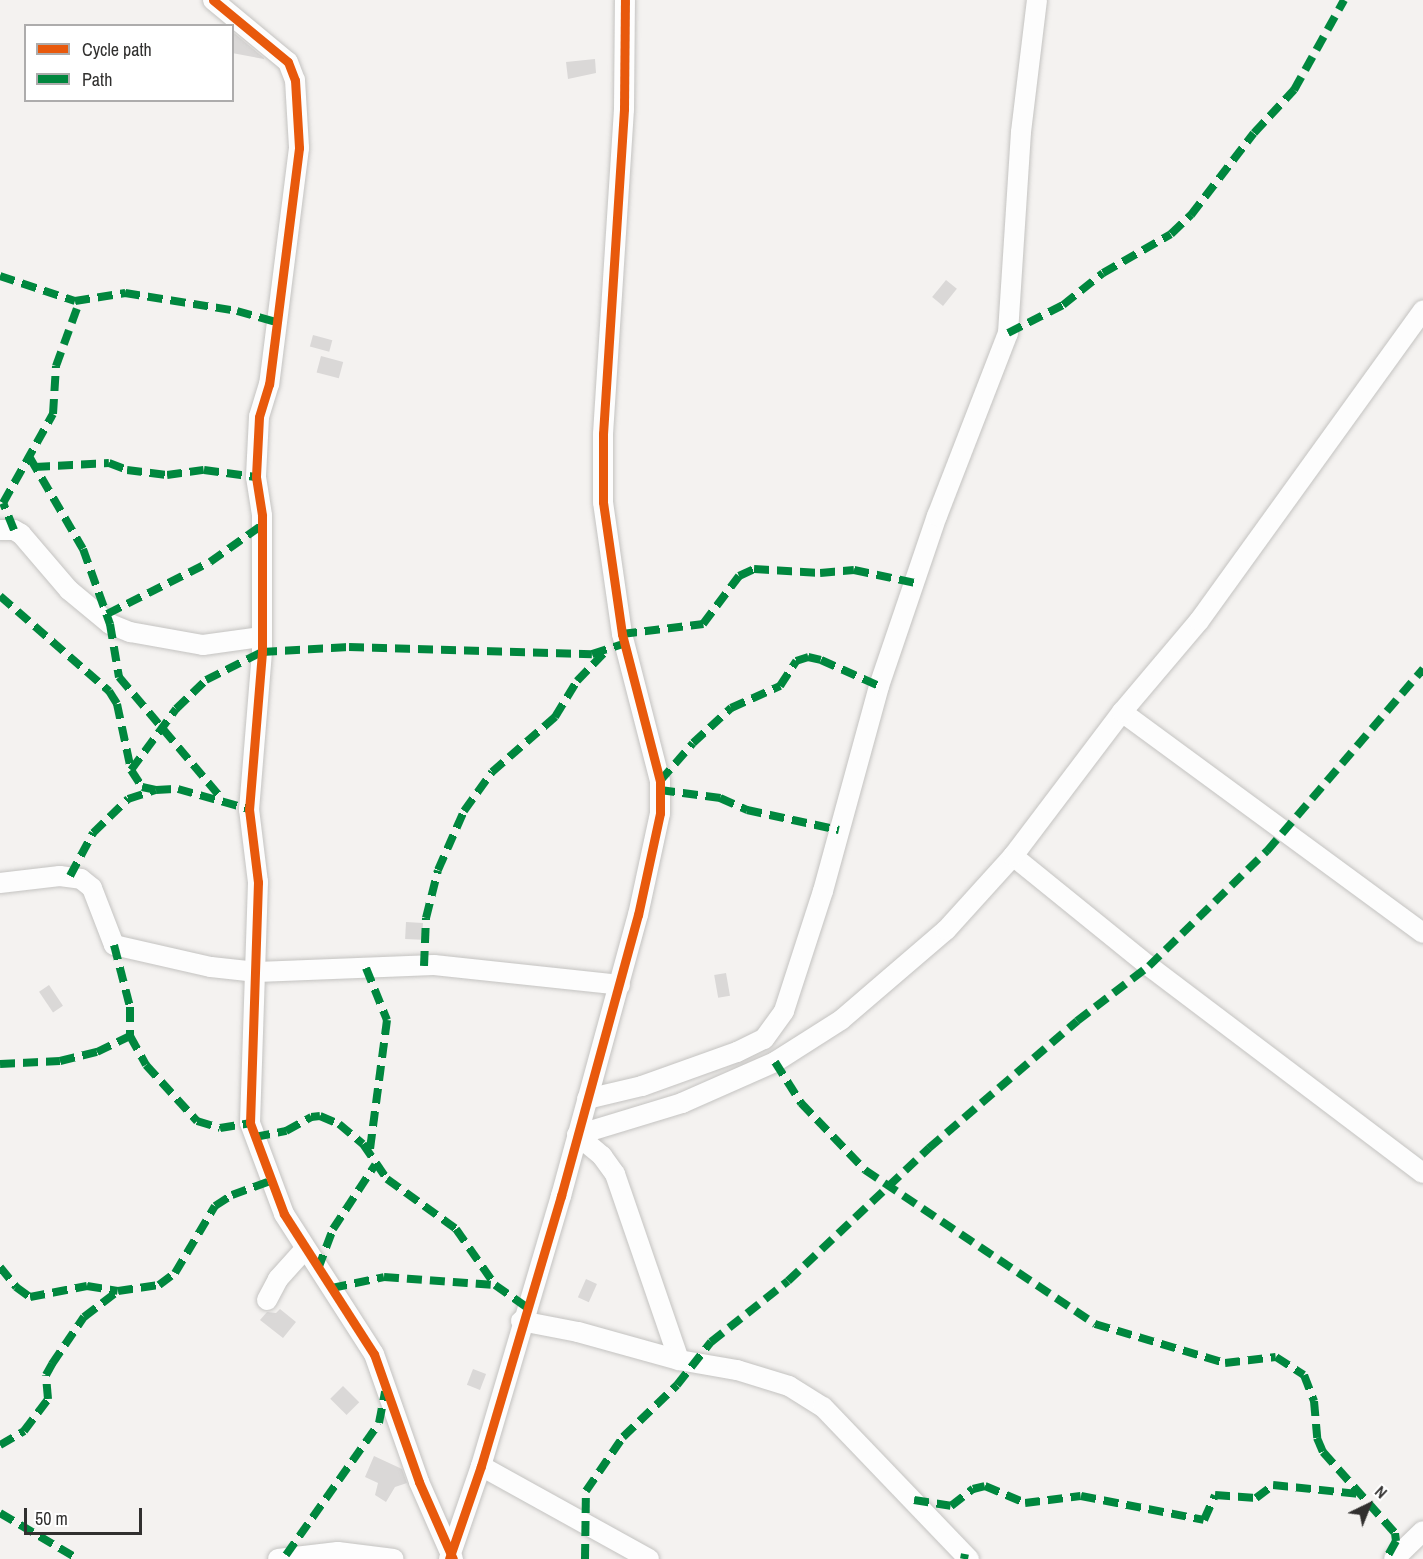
<!DOCTYPE html>
<style>
body{margin:0}
#map{position:relative;width:1423px;height:1559px;overflow:hidden;background:#f4f2f0;font-family:"Archivo Narrow",sans-serif}
div>[style]{position:absolute}
[style*='--x']{left:calc(var(--x)*1px);top:calc(var(--y)*1px);width:calc(var(--w)*1px);rotate:calc(var(--a)*1deg)}
.building>*{inset:0;background:#dad8d7;transform-origin:0 0}
.roads{filter:drop-shadow(0 0 2px #c4c3c1) drop-shadow(0 0 2px #c4c3c1)}
.minor>*{height:20px;margin:-10px;padding:0 10px;transform-origin:10px;border-radius:10px;background:#fdfdfd}
.quiet>*{height:8px;margin-top:-4px;transform-origin:0;background:repeating-linear-gradient(90deg,#00873e 0 15px,transparent 0 23px)}
.cycleway>*{height:9px;margin:-4.5px;padding:0 4.5px;transform-origin:4.5px;border-radius:4.5px;background:#e8590c}
span{translate:-50% -50%;white-space:nowrap;text-align:center;line-height:1.15;-webkit-text-stroke:6px #fff;paint-order:stroke}
.legend{position:absolute;left:24px;top:24px;width:210px;height:78px;box-sizing:border-box;background:#fff;border:2px solid #adacac;margin:0;padding:8px 10px;list-style:none;font-size:18px;color:#31302f}
.legend li{display:flex;align-items:center;gap:12px;height:30px}
.legend b{width:30px;border:2px solid #adacac}
.north{position:absolute;left:1339px;top:1475px;width:60px;height:60px;-webkit-text-stroke:4px #fff;paint-order:stroke;rotate:43deg;font-size:16px;font-weight:700;line-height:24px;text-align:center;color:#31302f}
.north::after{content:'';display:block;margin:auto;width:21px;height:27px;background:#31302f;clip-path:polygon(50% 0,100% 100%,50% 72%,0 100%)}
.scale{position:absolute;left:24px;top:1508px;width:118px;height:27px;box-sizing:border-box;border:3px solid #31302f;border-top:0;padding-left:8px;font-size:18px;line-height:21px;white-space:nowrap;color:#31302f;-webkit-text-stroke:4px #fff;paint-order:stroke}
</style>
<div id="map">
<div class="building">
<i style="clip-path:polygon(234px 33px,264px 58px,264px 59px,232px 53px)"></i>
<i style="clip-path:polygon(595px 59px,596px 73px,568px 79px,566px 62px)"></i>
<i style="left:946px;top:280px;width:14px;height:22px;rotate:39deg"></i>
<i style="left:313px;top:335px;width:20px;height:12px;rotate:15deg"></i>
<i style="left:321px;top:356px;width:23px;height:17px;rotate:15deg"></i>
<i style="left:406px;top:922px;width:17px;height:17px;rotate:3deg"></i>
<i style="left:726px;top:973px;width:23px;height:12px;rotate:80deg"></i>
<i style="left:49px;top:985px;width:25px;height:12px;rotate:56deg"></i>
<i style="left:586px;top:1279px;width:12px;height:20px;rotate:24deg"></i>
<i style="clip-path:polygon(280px 1309px,296px 1322px,283px 1338px,260px 1320px,267px 1312px,276px 1313px)"></i>
<i style="left:473px;top:1369px;width:14px;height:17px;rotate:21deg"></i>
<i style="left:343px;top:1386px;width:23px;height:18px;rotate:45deg"></i>
<i style="clip-path:polygon(374px 1456px,402px 1469px,407px 1483px,395px 1487px,386px 1502px,375px 1495px,378px 1483px,365px 1477px)"></i>
</div>
<div class="roads">
<div class="minor">
<i style="--x:213;--y:0;--w:97;--a:39.6"></i>
<i style="--x:288;--y:62;--w:19;--a:69"></i>
<i style="--x:295;--y:80;--w:68;--a:86.6"></i>
<i style="--x:299;--y:148;--w:238;--a:97.2"></i>
<i style="--x:269;--y:384;--w:34;--a:107"></i>
<i style="--x:259;--y:417;--w:60;--a:92.9"></i>
<i style="--x:256;--y:477;--w:39;--a:81"></i>
<i style="--x:262;--y:516;--w:136;--a:90"></i>
<i style="--x:262;--y:652;--w:158;--a:94.7"></i>
<i style="--x:249;--y:809;--w:74;--a:83"></i>
<i style="--x:258;--y:882;--w:241;--a:91.9"></i>
<i style="--x:250;--y:1123;--w:97;--a:69.5"></i>
<i style="--x:284;--y:1214;--w:166;--a:57.3"></i>
<i style="--x:374;--y:1354;--w:136;--a:70.6"></i>
<i style="--x:419;--y:1482;--w:84;--a:66.2"></i>
<i style="--x:0;--y:530;--w:14;--a:0"></i>
<i style="--x:14;--y:530;--w:8;--a:30"></i>
<i style="--x:21;--y:534;--w:74;--a:49.4"></i>
<i style="--x:69;--y:590;--w:53;--a:39.7"></i>
<i style="--x:110;--y:624;--w:22;--a:22"></i>
<i style="--x:130;--y:632;--w:74;--a:10.1"></i>
<i style="--x:203;--y:645;--w:59;--a:-7.9"></i>
<i style="--x:1122;--y:712;--w:373;--a:36.3"></i>
<i style="--x:1013;--y:856;--w:175;--a:39"></i>
<i style="--x:1149;--y:966;--w:343;--a:37.1"></i>
<i style="--x:0;--y:883;--w:60;--a:-6.7"></i>
<i style="--x:60;--y:876;--w:21;--a:8"></i>
<i style="--x:81;--y:879;--w:14;--a:39"></i>
<i style="--x:92;--y:888;--w:61;--a:68.9"></i>
<i style="--x:114;--y:945;--w:99;--a:12.8"></i>
<i style="--x:211;--y:967;--w:46;--a:6.2"></i>
<i style="--x:257;--y:972;--w:177;--a:-2.3"></i>
<i style="--x:434;--y:965;--w:187;--a:6.1"></i>
<i style="--x:587;--y:1099;--w:57;--a:-13.3"></i>
<i style="--x:642;--y:1086;--w:101;--a:-19.7"></i>
<i style="--x:737;--y:1052;--w:30;--a:-26"></i>
<i style="--x:764;--y:1039;--w:34;--a:-54"></i>
<i style="--x:784;--y:1011;--w:126;--a:-72"></i>
<i style="--x:823;--y:891;--w:213;--a:-74.7"></i>
<i style="--x:879;--y:686;--w:180;--a:-71.2"></i>
<i style="--x:937;--y:516;--w:196;--a:-68.8"></i>
<i style="--x:1008;--y:333;--w:201;--a:-86.3"></i>
<i style="--x:1021;--y:132;--w:133;--a:-83.1"></i>
<i style="--x:577;--y:1135;--w:110;--a:-16.9"></i>
<i style="--x:682;--y:1103;--w:102;--a:-23.8"></i>
<i style="--x:775;--y:1062;--w:78;--a:-32.5"></i>
<i style="--x:841;--y:1020;--w:138;--a:-40.6"></i>
<i style="--x:946;--y:930;--w:100;--a:-47.8"></i>
<i style="--x:1013;--y:856;--w:181;--a:-52.9"></i>
<i style="--x:1122;--y:712;--w:119;--a:-49.8"></i>
<i style="--x:1199;--y:621;--w:383;--a:-54.2"></i>
<i style="--x:577;--y:1135;--w:33;--a:40"></i>
<i style="--x:602;--y:1156;--w:22;--a:54"></i>
<i style="--x:615;--y:1174;--w:197;--a:71"></i>
<i style="--x:267;--y:1300;--w:24;--a:-62"></i>
<i style="--x:278;--y:1279;--w:40;--a:-48"></i>
<i style="--x:521;--y:1321;--w:58;--a:10.9"></i>
<i style="--x:578;--y:1332;--w:105;--a:15.5"></i>
<i style="--x:679;--y:1360;--w:59;--a:9.8"></i>
<i style="--x:737;--y:1370;--w:54;--a:17.1"></i>
<i style="--x:789;--y:1386;--w:40;--a:32"></i>
<i style="--x:823;--y:1407;--w:211;--a:46.2"></i>
<i style="--x:481;--y:1466;--w:192;--a:29"></i>
<i style="--x:278;--y:1559;--w:60;--a:-6.7"></i>
<i style="--x:338;--y:1552;--w:56;--a:7.1"></i>
<i style="--x:449;--y:1559;--w:98;--a:-71"></i>
<i style="--x:481;--y:1466;--w:282;--a:-73.5"></i>
<i style="--x:561;--y:1196;--w:291;--a:-74.7"></i>
<i style="--x:638;--y:915;--w:104;--a:-77.8"></i>
<i style="--x:660;--y:813;--w:32;--a:-90"></i>
<i style="--x:660;--y:781;--w:152;--a:-104.5"></i>
<i style="--x:622;--y:634;--w:133;--a:-98.2"></i>
<i style="--x:603;--y:502;--w:68;--a:-90"></i>
<i style="--x:603;--y:434;--w:326;--a:-86.3"></i>
<i style="--x:624;--y:109;--w:109;--a:-89.5"></i>
<i style="--x:1394;--y:1559;--w:40;--a:-44"></i>
</div>
</div>
<div class="quiet">
<i style="--x:0;--y:276;--w:79;--a:18.4"></i>
<i style="--x:75;--y:301;--w:51;--a:-9.1"></i>
<i style="--x:125;--y:293;--w:113;--a:9.1"></i>
<i style="--x:237;--y:311;--w:41;--a:15.8"></i>
<i style="--x:1008;--y:333;--w:62;--a:-27"></i>
<i style="--x:1063;--y:305;--w:51;--a:-38.7"></i>
<i style="--x:1103;--y:273;--w:78;--a:-29.8"></i>
<i style="--x:1171;--y:234;--w:28;--a:-44"></i>
<i style="--x:1191;--y:215;--w:103;--a:-52.5"></i>
<i style="--x:1254;--y:133;--w:59;--a:-47.1"></i>
<i style="--x:1294;--y:90;--w:103;--a:-60.9"></i>
<i style="--x:30;--y:458;--w:105;--a:59.8"></i>
<i style="--x:83;--y:549;--w:80;--a:70.2"></i>
<i style="--x:110;--y:624;--w:54;--a:80.4"></i>
<i style="--x:119;--y:677;--w:160;--a:49.8"></i>
<i style="--x:35;--y:467;--w:74;--a:-3.1"></i>
<i style="--x:109;--y:463;--w:19;--a:21"></i>
<i style="--x:127;--y:470;--w:40;--a:7.1"></i>
<i style="--x:167;--y:475;--w:37;--a:-8"></i>
<i style="--x:204;--y:470;--w:52;--a:7.7"></i>
<i style="--x:14;--y:530;--w:29;--a:-112"></i>
<i style="--x:3;--y:503;--w:102;--a:-60.7"></i>
<i style="--x:53;--y:414;--w:48;--a:-86.4"></i>
<i style="--x:56;--y:366;--w:70;--a:-70"></i>
<i style="--x:0;--y:596;--w:145;--a:41.1"></i>
<i style="--x:109;--y:691;--w:15;--a:58"></i>
<i style="--x:117;--y:704;--w:67;--a:78"></i>
<i style="--x:131;--y:770;--w:20;--a:57"></i>
<i style="--x:142;--y:787;--w:14;--a:12"></i>
<i style="--x:107;--y:614;--w:115;--a:-26.8"></i>
<i style="--x:210;--y:562;--w:64;--a:-35.4"></i>
<i style="--x:622;--y:634;--w:82;--a:-7"></i>
<i style="--x:703;--y:624;--w:60;--a:-53.1"></i>
<i style="--x:739;--y:576;--w:17;--a:-25"></i>
<i style="--x:754;--y:569;--w:66;--a:3.5"></i>
<i style="--x:820;--y:573;--w:34;--a:-5"></i>
<i style="--x:854;--y:570;--w:62;--a:12"></i>
<i style="--x:131;--y:770;--w:76;--a:-53.6"></i>
<i style="--x:176;--y:709;--w:42;--a:-44"></i>
<i style="--x:206;--y:680;--w:63;--a:-26.6"></i>
<i style="--x:262;--y:652;--w:87;--a:-3.3"></i>
<i style="--x:349;--y:647;--w:243;--a:1.7"></i>
<i style="--x:592;--y:654;--w:35;--a:-18"></i>
<i style="--x:660;--y:781;--w:50;--a:-49"></i>
<i style="--x:693;--y:743;--w:52;--a:-42.6"></i>
<i style="--x:731;--y:708;--w:54;--a:-24.2"></i>
<i style="--x:780;--y:686;--w:30;--a:-57"></i>
<i style="--x:796;--y:661;--w:13;--a:-18"></i>
<i style="--x:808;--y:657;--w:13;--a:13"></i>
<i style="--x:821;--y:660;--w:64;--a:24.1"></i>
<i style="--x:660;--y:790;--w:61;--a:7.6"></i>
<i style="--x:720;--y:798;--w:30;--a:24"></i>
<i style="--x:747;--y:810;--w:94;--a:12.3"></i>
<i style="--x:70;--y:876;--w:49;--a:-61.9"></i>
<i style="--x:93;--y:833;--w:49;--a:-44.2"></i>
<i style="--x:128;--y:799;--w:29;--a:-18"></i>
<i style="--x:156;--y:790;--w:22;--a:-3"></i>
<i style="--x:178;--y:789;--w:74;--a:15.7"></i>
<i style="--x:114;--y:945;--w:64;--a:75.5"></i>
<i style="--x:130;--y:1007;--w:29;--a:90"></i>
<i style="--x:130;--y:1036;--w:33;--a:61"></i>
<i style="--x:146;--y:1065;--w:76;--a:47.7"></i>
<i style="--x:197;--y:1121;--w:24;--a:17"></i>
<i style="--x:220;--y:1128;--w:30;--a:-9"></i>
<i style="--x:424;--y:966;--w:48;--a:-87.6"></i>
<i style="--x:426;--y:918;--w:49;--a:-76"></i>
<i style="--x:438;--y:870;--w:64;--a:-66.2"></i>
<i style="--x:464;--y:811;--w:48;--a:-54.3"></i>
<i style="--x:492;--y:772;--w:84;--a:-41.1"></i>
<i style="--x:555;--y:717;--w:42;--a:-58.6"></i>
<i style="--x:577;--y:681;--w:42;--a:-46"></i>
<i style="--x:366;--y:968;--w:56;--a:68"></i>
<i style="--x:387;--y:1020;--w:137;--a:97.5"></i>
<i style="--x:775;--y:1062;--w:49;--a:57.6"></i>
<i style="--x:801;--y:1103;--w:93;--a:46.3"></i>
<i style="--x:865;--y:1170;--w:277;--a:33.8"></i>
<i style="--x:1095;--y:1324;--w:136;--a:16.7"></i>
<i style="--x:1225;--y:1363;--w:51;--a:-6.7"></i>
<i style="--x:1276;--y:1357;--w:33;--a:33"></i>
<i style="--x:1304;--y:1375;--w:28;--a:69"></i>
<i style="--x:1314;--y:1401;--w:37;--a:85"></i>
<i style="--x:1317;--y:1438;--w:15;--a:67"></i>
<i style="--x:1323;--y:1452;--w:108;--a:48.4"></i>
<i style="--x:1395;--y:1533;--w:8;--a:83"></i>
<i style="--x:1396;--y:1541;--w:21;--a:119"></i>
<i style="--x:0;--y:1064;--w:60;--a:-2.9"></i>
<i style="--x:60;--y:1061;--w:38;--a:-14"></i>
<i style="--x:97;--y:1052;--w:37;--a:-26"></i>
<i style="--x:255;--y:1137;--w:32;--a:-11"></i>
<i style="--x:286;--y:1131;--w:29;--a:-29"></i>
<i style="--x:311;--y:1117;--w:9;--a:-6"></i>
<i style="--x:320;--y:1116;--w:21;--a:23"></i>
<i style="--x:339;--y:1124;--w:31;--a:40"></i>
<i style="--x:363;--y:1144;--w:42;--a:55.6"></i>
<i style="--x:387;--y:1179;--w:85;--a:35.9"></i>
<i style="--x:456;--y:1229;--w:68;--a:55.1"></i>
<i style="--x:495;--y:1285;--w:39;--a:35"></i>
<i style="--x:0;--y:1267;--w:26;--a:51"></i>
<i style="--x:16;--y:1287;--w:17;--a:36"></i>
<i style="--x:30;--y:1297;--w:58;--a:-10.9"></i>
<i style="--x:87;--y:1286;--w:31;--a:9"></i>
<i style="--x:118;--y:1291;--w:41;--a:-8.3"></i>
<i style="--x:159;--y:1285;--w:20;--a:-37"></i>
<i style="--x:175;--y:1273;--w:78;--a:-59.2"></i>
<i style="--x:215;--y:1206;--w:20;--a:-33"></i>
<i style="--x:232;--y:1195;--w:40;--a:-20.2"></i>
<i style="--x:318;--y:1269;--w:43;--a:-69.4"></i>
<i style="--x:333;--y:1229;--w:77;--a:-56.7"></i>
<i style="--x:332;--y:1288;--w:53;--a:-11.9"></i>
<i style="--x:384;--y:1277;--w:111;--a:4.1"></i>
<i style="--x:0;--y:1445;--w:28;--a:-30"></i>
<i style="--x:24;--y:1431;--w:40;--a:-53"></i>
<i style="--x:48;--y:1399;--w:24;--a:-95"></i>
<i style="--x:46;--y:1375;--w:13;--a:-61"></i>
<i style="--x:52;--y:1364;--w:57;--a:-55.8"></i>
<i style="--x:84;--y:1317;--w:43;--a:-37.4"></i>
<i style="--x:914;--y:1500;--w:37;--a:9"></i>
<i style="--x:951;--y:1506;--w:28;--a:-38"></i>
<i style="--x:973;--y:1489;--w:12;--a:-14"></i>
<i style="--x:985;--y:1486;--w:43;--a:23"></i>
<i style="--x:1025;--y:1503;--w:56;--a:-7.1"></i>
<i style="--x:1081;--y:1496;--w:125;--a:11"></i>
<i style="--x:1204;--y:1520;--w:27;--a:-66"></i>
<i style="--x:1215;--y:1495;--w:41;--a:4.2"></i>
<i style="--x:1256;--y:1498;--w:21;--a:-37"></i>
<i style="--x:1273;--y:1485;--w:85;--a:6"></i>
<i style="--x:0;--y:1513;--w:91;--a:30.5"></i>
<i style="--x:286;--y:1555;--w:161;--a:-54.8"></i>
<i style="--x:379;--y:1423;--w:32;--a:-79"></i>
<i style="--x:585;--y:1559;--w:68;--a:-89.2"></i>
<i style="--x:586;--y:1491;--w:65;--a:-55.6"></i>
<i style="--x:623;--y:1437;--w:75;--a:-43.9"></i>
<i style="--x:677;--y:1385;--w:55;--a:-51.7"></i>
<i style="--x:711;--y:1342;--w:98;--a:-38.4"></i>
<i style="--x:788;--y:1281;--w:194;--a:-43.3"></i>
<i style="--x:929;--y:1148;--w:195;--a:-40.6"></i>
<i style="--x:1077;--y:1021;--w:91;--a:-37.4"></i>
<i style="--x:1149;--y:966;--w:165;--a:-44.3"></i>
<i style="--x:1267;--y:851;--w:240;--a:-49.4"></i>
<i style="--x:964;--y:1559;--w:5;--a:-79"></i>
</div>
<div class="cycleway">
<i style="--x:213;--y:0;--w:97;--a:39.6"></i>
<i style="--x:288;--y:62;--w:19;--a:69"></i>
<i style="--x:295;--y:80;--w:68;--a:86.6"></i>
<i style="--x:299;--y:148;--w:238;--a:97.2"></i>
<i style="--x:269;--y:384;--w:34;--a:107"></i>
<i style="--x:259;--y:417;--w:60;--a:92.9"></i>
<i style="--x:256;--y:477;--w:39;--a:81"></i>
<i style="--x:262;--y:516;--w:136;--a:90"></i>
<i style="--x:262;--y:652;--w:158;--a:94.7"></i>
<i style="--x:249;--y:809;--w:74;--a:83"></i>
<i style="--x:258;--y:882;--w:241;--a:91.9"></i>
<i style="--x:250;--y:1123;--w:97;--a:69.5"></i>
<i style="--x:284;--y:1214;--w:166;--a:57.3"></i>
<i style="--x:374;--y:1354;--w:136;--a:70.6"></i>
<i style="--x:419;--y:1482;--w:84;--a:66.2"></i>
<i style="--x:449;--y:1559;--w:98;--a:-71"></i>
<i style="--x:481;--y:1466;--w:282;--a:-73.5"></i>
<i style="--x:561;--y:1196;--w:291;--a:-74.7"></i>
<i style="--x:638;--y:915;--w:104;--a:-77.8"></i>
<i style="--x:660;--y:813;--w:32;--a:-90"></i>
<i style="--x:660;--y:781;--w:152;--a:-104.5"></i>
<i style="--x:622;--y:634;--w:133;--a:-98.2"></i>
<i style="--x:603;--y:502;--w:68;--a:-90"></i>
<i style="--x:603;--y:434;--w:326;--a:-86.3"></i>
<i style="--x:624;--y:109;--w:109;--a:-89.5"></i>
</div>
<ul class="legend">
<li><b style="height:8px;background:#e8590c"></b>Cycle path</li>
<li><b style="height:8px;background:#00873e"></b>Path</li>
</ul>
<div class="north">N</div>
<div class="scale">50 m</div>
</div>
